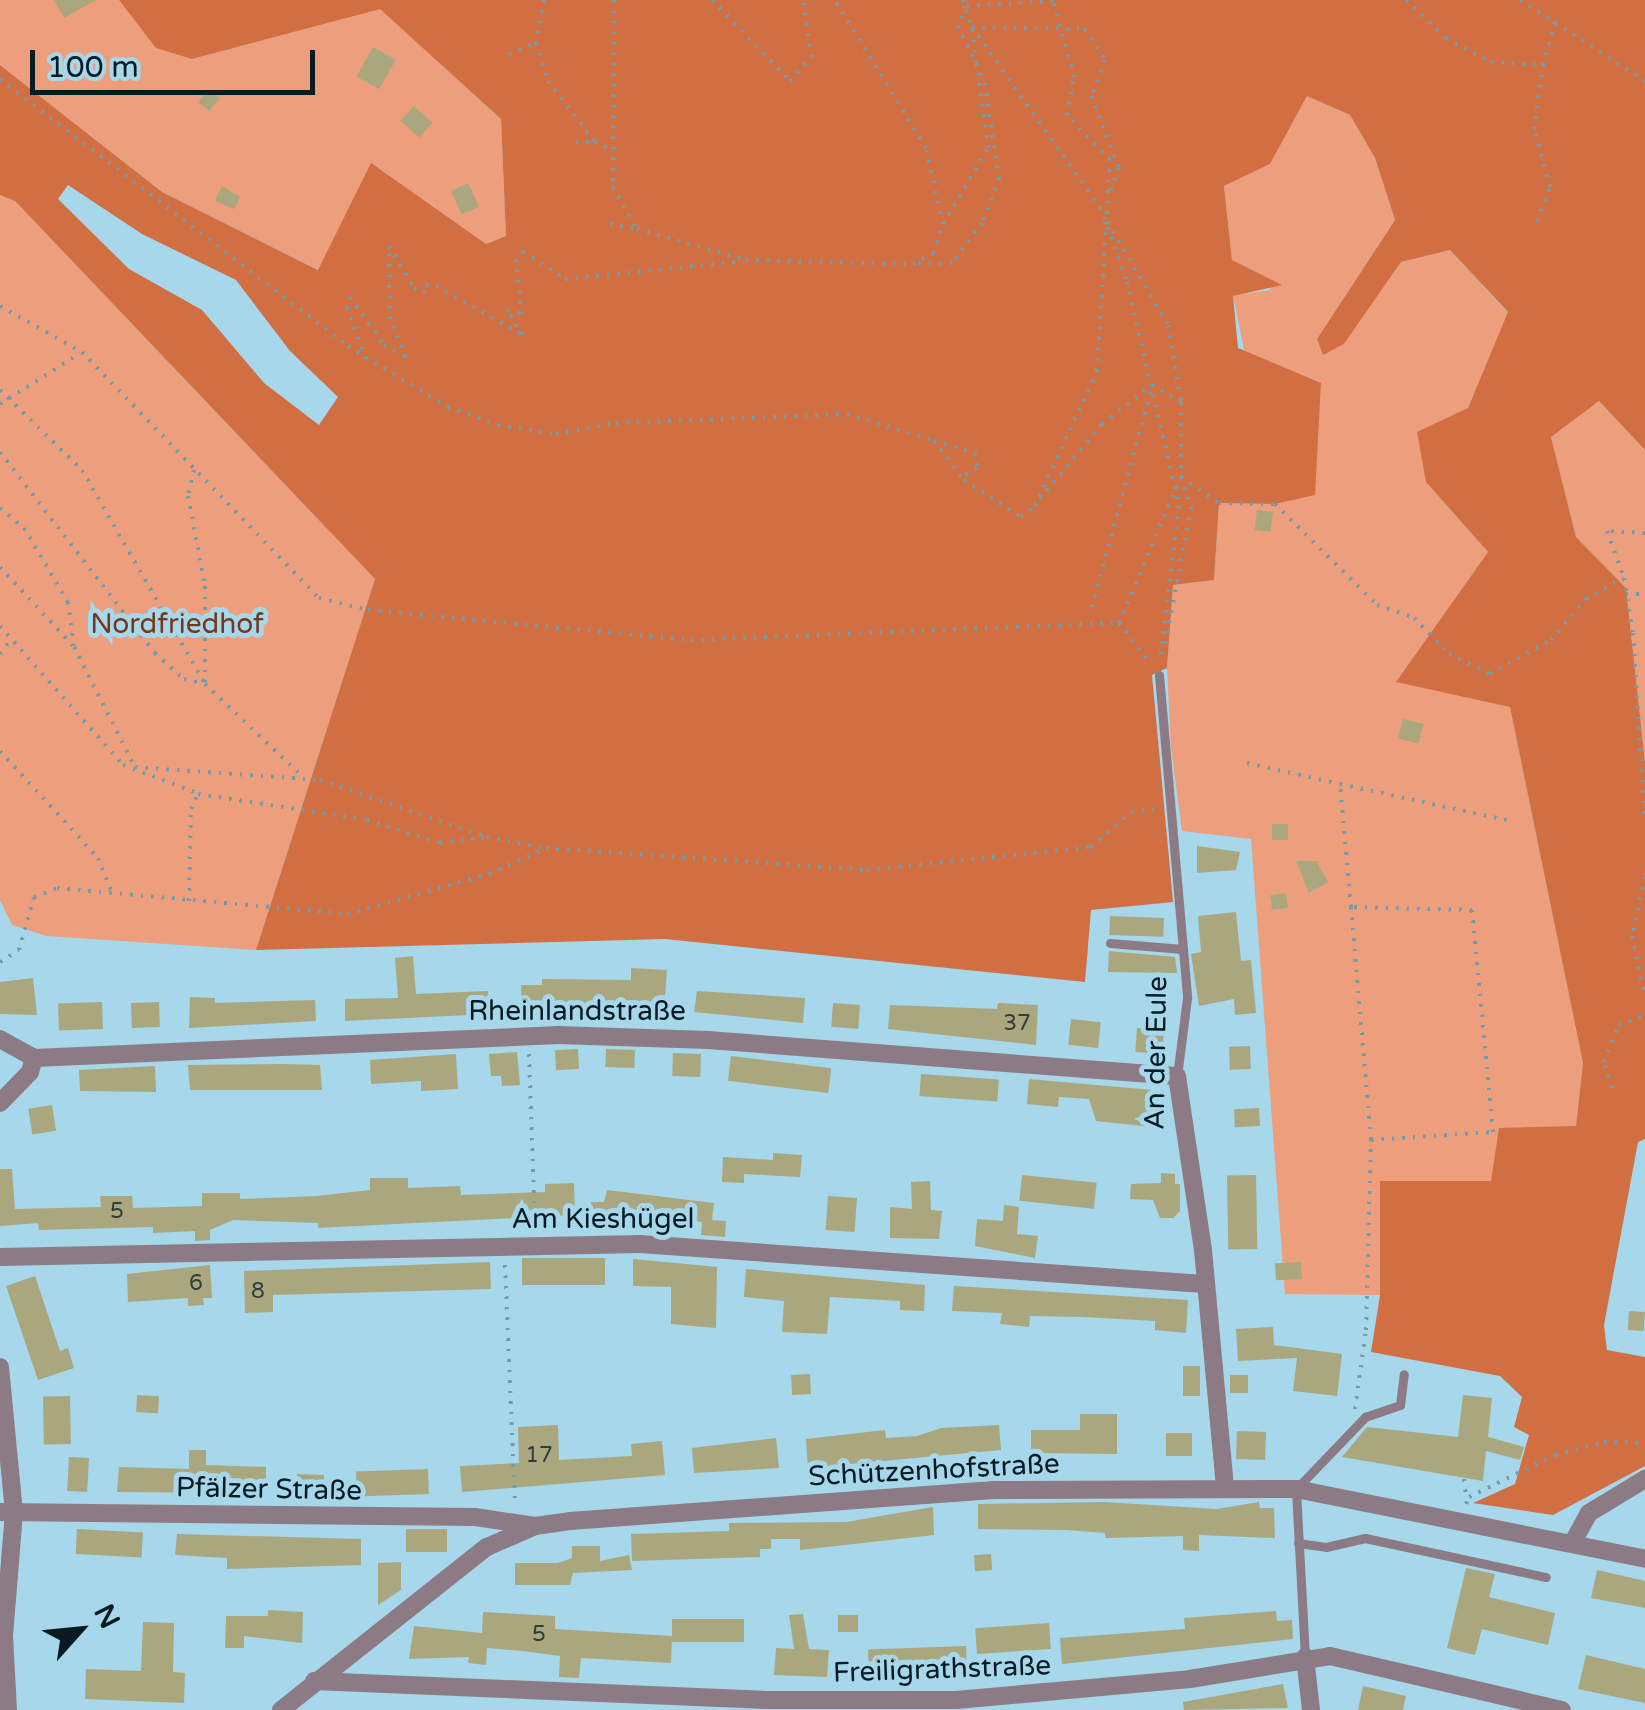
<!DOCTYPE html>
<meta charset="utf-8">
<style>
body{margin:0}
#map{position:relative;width:1645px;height:1710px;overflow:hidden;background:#a6d7ea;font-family:"Varela Round",sans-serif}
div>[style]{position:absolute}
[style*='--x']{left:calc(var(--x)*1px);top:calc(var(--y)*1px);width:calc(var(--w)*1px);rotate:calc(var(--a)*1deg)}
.green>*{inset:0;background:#ed9e7c}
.forest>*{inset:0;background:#d16f43}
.building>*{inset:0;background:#aaa77e;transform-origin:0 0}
.path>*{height:4px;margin-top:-2px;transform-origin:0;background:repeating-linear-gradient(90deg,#749baa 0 2.5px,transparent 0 10.5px)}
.lane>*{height:9px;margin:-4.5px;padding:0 4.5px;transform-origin:4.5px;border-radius:4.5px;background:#8c7b84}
.street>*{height:18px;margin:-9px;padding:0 9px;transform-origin:9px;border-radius:9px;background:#8c7b84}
span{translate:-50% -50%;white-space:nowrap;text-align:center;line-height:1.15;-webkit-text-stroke:10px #a6d7ea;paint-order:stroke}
.number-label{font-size:22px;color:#303e39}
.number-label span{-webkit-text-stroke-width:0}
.park-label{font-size:28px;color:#773719}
.street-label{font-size:28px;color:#081b22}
.north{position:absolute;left:30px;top:1580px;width:100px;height:100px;-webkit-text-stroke:8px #a6d7ea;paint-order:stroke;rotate:63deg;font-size:28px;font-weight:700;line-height:40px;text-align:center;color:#081b22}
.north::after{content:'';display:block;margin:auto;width:35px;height:45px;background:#081b22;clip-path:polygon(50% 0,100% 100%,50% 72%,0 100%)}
.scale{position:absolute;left:30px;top:50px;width:285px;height:45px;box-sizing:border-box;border:5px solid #081b22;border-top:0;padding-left:12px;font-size:30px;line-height:35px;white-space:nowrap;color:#081b22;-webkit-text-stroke:8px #a6d7ea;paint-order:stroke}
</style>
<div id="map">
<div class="green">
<i style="clip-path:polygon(0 0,119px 0,192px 59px,380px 8px,501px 119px,506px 236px,486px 244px,371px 164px,319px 270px,162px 192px,0 65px)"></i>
<i style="clip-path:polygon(1307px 96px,1350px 115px,1375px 158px,1395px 220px,1317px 339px,1323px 354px,1344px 344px,1401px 262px,1450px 250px,1508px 313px,1468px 408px,1426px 482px,1488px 552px,1397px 682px,1510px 706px,1583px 1063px,1576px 1127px,1492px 1181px,1380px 1181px,1380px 1295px,1285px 1294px,1251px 839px,1182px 831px,1171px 748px,1167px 668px,1173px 585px,1214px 580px,1219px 503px,1275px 504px,1233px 295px,1272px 290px,1232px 260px,1224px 186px,1270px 164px)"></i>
<i style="clip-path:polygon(0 195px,15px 201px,375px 579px,256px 950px,47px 936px,12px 925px,0 900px)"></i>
<i style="clip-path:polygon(1599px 401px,1645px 450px,1645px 762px,1626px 588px,1576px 537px,1551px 437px)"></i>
</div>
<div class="forest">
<i style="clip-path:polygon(evenodd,119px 0,1645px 0,1645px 450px,1599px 401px,1551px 437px,1576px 537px,1626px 588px,1645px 762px,1645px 1139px,1638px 1142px,1604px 1325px,1607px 1350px,1645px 1357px,1645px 1466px,1553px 1515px,1473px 1503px,1515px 1484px,1529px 1435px,1514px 1427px,1522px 1397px,1500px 1376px,1371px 1352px,1380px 1295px,1380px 1181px,1491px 1181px,1499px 1128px,1576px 1126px,1583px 1063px,1510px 707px,1396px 682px,1488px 552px,1426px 482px,1417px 432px,1468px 408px,1508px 312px,1450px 250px,1401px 262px,1344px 344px,1323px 355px,1317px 339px,1395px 220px,1375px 158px,1350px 115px,1307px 96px,1270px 164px,1224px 186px,1232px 260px,1282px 285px,1233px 296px,1238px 348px,1321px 383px,1315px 495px,1275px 504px,1219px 503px,1214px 580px,1173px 585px,1167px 668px,1152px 675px,1173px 902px,1091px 910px,1085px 982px,665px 939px,256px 950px,375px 579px,15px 201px,0 195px,0 65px,162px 192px,318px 270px,371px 163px,486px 244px,506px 236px,501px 119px,380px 9px,192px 59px,156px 48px,119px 0,68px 185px,142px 234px,236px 280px,290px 351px,338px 397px,319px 425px,264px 383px,202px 310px,129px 269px,58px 199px,68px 185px)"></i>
</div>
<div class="building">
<i style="clip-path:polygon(54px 0,96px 0,64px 18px)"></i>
<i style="left:373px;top:47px;width:26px;height:34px;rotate:29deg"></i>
<i style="left:209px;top:89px;width:14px;height:17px;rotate:39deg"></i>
<i style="left:414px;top:106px;width:25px;height:20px;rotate:42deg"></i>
<i style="left:468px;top:183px;width:26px;height:19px;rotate:65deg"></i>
<i style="clip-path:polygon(222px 186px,240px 197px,234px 209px,215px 201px)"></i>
<i style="left:1257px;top:510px;width:16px;height:20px;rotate:7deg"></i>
<i style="left:1403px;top:719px;width:21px;height:20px;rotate:14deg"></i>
<i style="left:1272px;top:824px;width:16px;height:16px"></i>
<i style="clip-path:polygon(1197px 846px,1240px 852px,1236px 870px,1197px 873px)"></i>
<i style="clip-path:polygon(1296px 861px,1316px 861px,1328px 882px,1309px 893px)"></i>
<i style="left:1286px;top:893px;width:15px;height:16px;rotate:82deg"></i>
<i style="clip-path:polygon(1236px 912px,1241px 961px,1251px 960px,1256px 1013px,1235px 1015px,1234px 999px,1199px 1006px,1191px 954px,1201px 952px,1198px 916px)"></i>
<i style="left:1110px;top:916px;width:54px;height:19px;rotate:2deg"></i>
<i style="clip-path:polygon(1109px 951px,1175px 957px,1177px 973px,1108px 972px)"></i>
<i style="clip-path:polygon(413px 956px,416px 994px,488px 991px,490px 1014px,345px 1021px,345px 999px,398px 998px,395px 958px)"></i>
<i style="clip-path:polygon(631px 968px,667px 970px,664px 1011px,522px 1012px,521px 985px,542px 985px,542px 979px,631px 980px)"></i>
<i style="clip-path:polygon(33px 978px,37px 1015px,0 1014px,0 982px)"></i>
<i style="clip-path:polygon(697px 991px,805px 998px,803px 1023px,694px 1012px)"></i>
<i style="clip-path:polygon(190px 997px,215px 998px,215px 1003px,315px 1000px,316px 1021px,189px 1028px)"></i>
<i style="left:102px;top:1002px;width:27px;height:44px;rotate:88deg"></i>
<i style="left:159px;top:1002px;width:25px;height:28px;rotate:88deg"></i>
<i style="left:833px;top:1003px;width:27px;height:24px;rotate:4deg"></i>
<i style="clip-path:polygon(998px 1003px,1038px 1005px,1036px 1045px,888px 1029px,890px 1005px,997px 1009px)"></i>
<i style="left:1071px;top:1019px;width:30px;height:26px;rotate:6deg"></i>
<i style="left:1137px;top:1028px;width:27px;height:24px;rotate:4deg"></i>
<i style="left:1250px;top:1046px;width:23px;height:21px;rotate:88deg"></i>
<i style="left:578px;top:1049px;width:20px;height:23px;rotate:87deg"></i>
<i style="left:606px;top:1049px;width:29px;height:18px;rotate:2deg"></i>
<i style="clip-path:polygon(517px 1052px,520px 1085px,502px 1086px,501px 1076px,491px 1076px,489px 1054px)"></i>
<i style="left:673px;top:1053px;width:28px;height:23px;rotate:2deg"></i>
<i style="clip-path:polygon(456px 1054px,458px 1089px,421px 1091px,421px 1081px,371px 1084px,370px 1060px)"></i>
<i style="left:731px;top:1056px;width:101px;height:25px;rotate:7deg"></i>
<i style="clip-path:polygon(284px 1064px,320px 1065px,322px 1090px,190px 1090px,188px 1065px)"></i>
<i style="clip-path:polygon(155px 1066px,156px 1092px,80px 1091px,79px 1070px)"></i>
<i style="left:921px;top:1074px;width:78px;height:22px;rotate:4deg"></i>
<i style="clip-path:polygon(1029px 1079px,1164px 1091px,1161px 1128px,1096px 1121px,1089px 1099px,1059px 1097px,1058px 1107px,1027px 1104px)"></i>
<i style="left:52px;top:1105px;width:26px;height:24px;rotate:81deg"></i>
<i style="left:1259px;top:1108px;width:18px;height:25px;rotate:87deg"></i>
<i style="clip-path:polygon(773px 1153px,802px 1155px,800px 1177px,744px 1174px,744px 1183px,722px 1182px,723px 1157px,773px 1160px)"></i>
<i style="clip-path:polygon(0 1169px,12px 1169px,15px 1209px,101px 1207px,100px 1196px,132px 1196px,133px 1208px,202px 1206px,202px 1193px,240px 1193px,240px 1199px,317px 1196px,370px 1190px,370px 1178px,408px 1178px,408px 1188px,460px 1186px,461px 1195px,545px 1192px,545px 1184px,574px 1183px,575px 1215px,318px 1228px,318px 1223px,233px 1220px,210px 1230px,210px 1240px,195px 1241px,195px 1231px,153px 1233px,153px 1227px,39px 1230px,38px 1223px,0 1226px)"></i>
<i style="clip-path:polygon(1161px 1173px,1175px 1174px,1175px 1184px,1180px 1184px,1180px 1211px,1173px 1218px,1160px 1218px,1153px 1200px,1130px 1199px,1131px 1184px,1161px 1183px)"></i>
<i style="left:1022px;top:1175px;width:75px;height:26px;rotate:6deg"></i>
<i style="left:1256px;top:1175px;width:74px;height:29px;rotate:89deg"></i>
<i style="clip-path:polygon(930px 1181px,931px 1210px,942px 1211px,939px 1239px,890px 1238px,890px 1207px,912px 1209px,911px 1182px)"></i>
<i style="clip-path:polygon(607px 1190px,714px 1203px,712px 1220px,726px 1221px,725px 1237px,701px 1235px,702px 1222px,662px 1217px,591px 1220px,591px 1202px,604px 1202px)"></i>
<i style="left:828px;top:1196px;width:29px;height:34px;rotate:4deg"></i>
<i style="clip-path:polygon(1004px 1205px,1019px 1207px,1017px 1234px,1038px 1236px,1035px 1258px,975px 1246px,977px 1219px,1003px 1221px)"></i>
<i style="left:605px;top:1258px;width:27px;height:83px;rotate:90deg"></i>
<i style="clip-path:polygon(633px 1259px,717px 1267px,716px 1328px,671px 1324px,671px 1287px,633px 1286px)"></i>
<i style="clip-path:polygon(490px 1262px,491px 1289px,273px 1295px,273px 1312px,245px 1313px,244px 1271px)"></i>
<i style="left:1301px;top:1262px;width:17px;height:26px;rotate:87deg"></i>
<i style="clip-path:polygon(210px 1265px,212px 1298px,203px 1298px,204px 1305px,188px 1306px,188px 1298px,128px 1302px,127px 1274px)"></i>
<i style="clip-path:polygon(746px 1269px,925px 1285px,924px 1311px,900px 1310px,900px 1301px,830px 1297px,827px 1334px,782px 1332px,784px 1301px,744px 1297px)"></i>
<i style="clip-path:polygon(35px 1276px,60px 1351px,68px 1348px,74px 1368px,38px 1380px,6px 1286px)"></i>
<i style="clip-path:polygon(954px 1286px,1188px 1300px,1186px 1333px,1155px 1330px,1155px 1321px,1083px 1317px,1030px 1316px,1029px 1327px,1000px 1324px,1002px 1313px,952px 1311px)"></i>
<i style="left:1629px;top:1311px;width:16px;height:19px;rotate:4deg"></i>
<i style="clip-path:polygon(1273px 1327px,1274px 1345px,1342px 1354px,1337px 1396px,1293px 1391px,1297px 1358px,1238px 1361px,1236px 1329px)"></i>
<i style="left:1183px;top:1366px;width:17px;height:30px"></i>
<i style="left:810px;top:1374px;width:20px;height:19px;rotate:87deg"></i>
<i style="left:1230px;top:1375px;width:18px;height:18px"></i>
<i style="left:137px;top:1395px;width:22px;height:17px;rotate:3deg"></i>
<i style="clip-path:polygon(1463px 1395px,1492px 1398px,1488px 1437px,1524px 1447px,1520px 1460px,1486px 1451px,1483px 1481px,1342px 1457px,1367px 1427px,1458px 1437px)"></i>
<i style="left:70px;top:1396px;width:48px;height:27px;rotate:89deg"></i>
<i style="clip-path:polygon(1080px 1414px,1117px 1414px,1117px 1454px,1031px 1453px,1031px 1430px,1080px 1430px)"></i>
<i style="clip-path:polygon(558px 1425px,559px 1460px,632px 1456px,631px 1444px,662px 1441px,665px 1475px,462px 1492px,460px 1466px,519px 1463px,518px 1427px)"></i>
<i style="clip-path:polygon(999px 1425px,1001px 1450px,808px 1468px,806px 1439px,885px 1430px,886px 1438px,917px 1436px,941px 1428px)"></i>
<i style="left:1237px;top:1431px;width:29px;height:28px;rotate:2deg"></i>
<i style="left:1166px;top:1433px;width:26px;height:23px"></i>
<i style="clip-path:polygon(776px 1438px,779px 1468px,694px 1473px,692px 1448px)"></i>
<i style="clip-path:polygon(189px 1450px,206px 1450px,206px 1465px,266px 1467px,266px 1493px,117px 1492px,119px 1467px,189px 1469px)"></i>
<i style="left:69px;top:1457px;width:20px;height:34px;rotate:3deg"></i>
<i style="left:428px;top:1469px;width:25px;height:72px;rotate:88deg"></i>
<i style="left:297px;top:1474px;width:27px;height:25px;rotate:2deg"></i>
<i style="clip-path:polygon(1104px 1502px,1217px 1509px,1259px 1502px,1260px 1508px,1274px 1508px,1275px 1538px,1199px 1535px,1199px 1551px,1183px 1550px,1183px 1536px,1106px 1538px,1105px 1533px,1067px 1530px,978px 1529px,978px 1504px)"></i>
<i style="clip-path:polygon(933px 1507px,934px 1535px,800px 1550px,800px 1539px,771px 1539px,771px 1549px,760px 1549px,760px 1557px,632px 1561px,631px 1534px,729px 1531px,729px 1523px,846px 1522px)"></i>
<i style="left:77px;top:1529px;width:66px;height:25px;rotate:3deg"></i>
<i style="left:406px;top:1529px;width:41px;height:23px"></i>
<i style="clip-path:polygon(177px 1534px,361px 1539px,361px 1565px,227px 1569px,227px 1558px,175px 1555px)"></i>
<i style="clip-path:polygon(572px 1546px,600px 1546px,600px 1561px,629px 1555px,632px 1570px,573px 1573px,570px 1585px,515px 1585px,515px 1563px,558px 1563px,572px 1558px)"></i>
<i style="left:991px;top:1554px;width:16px;height:17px;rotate:86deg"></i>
<i style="clip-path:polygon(401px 1562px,401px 1590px,378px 1605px,378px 1563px)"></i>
<i style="clip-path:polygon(1466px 1568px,1495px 1574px,1489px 1597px,1555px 1613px,1548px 1645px,1482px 1629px,1475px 1655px,1447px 1648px)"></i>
<i style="clip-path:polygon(1597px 1570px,1645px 1581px,1645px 1608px,1591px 1598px)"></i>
<i style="clip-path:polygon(268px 1610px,303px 1612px,302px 1643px,244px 1636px,244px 1648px,225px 1648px,226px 1616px,268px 1616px)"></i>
<i style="clip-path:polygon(1276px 1611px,1277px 1621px,1292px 1620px,1293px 1639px,1062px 1664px,1060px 1638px,1185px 1629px,1184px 1618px)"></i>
<i style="clip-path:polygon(483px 1612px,555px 1616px,555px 1629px,672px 1636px,671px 1663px,581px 1658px,579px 1678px,559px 1677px,560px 1656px,523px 1651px,487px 1648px,486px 1665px,468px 1663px,469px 1657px,409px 1659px,414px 1626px,482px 1633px)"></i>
<i style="clip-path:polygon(803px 1614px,809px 1649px,829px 1650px,827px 1677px,774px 1675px,776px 1648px,794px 1649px,789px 1615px)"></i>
<i style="left:858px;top:1615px;width:17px;height:20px;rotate:90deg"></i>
<i style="left:672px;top:1619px;width:72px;height:23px"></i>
<i style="clip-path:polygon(143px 1622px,174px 1623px,173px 1672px,185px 1673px,184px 1703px,85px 1699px,86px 1669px,141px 1671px)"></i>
<i style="left:1049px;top:1623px;width:26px;height:74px;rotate:86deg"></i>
<i style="left:966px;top:1646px;width:27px;height:98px;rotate:88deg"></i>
<i style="clip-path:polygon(1586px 1655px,1645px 1669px,1645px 1703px,1578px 1689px)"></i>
<i style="clip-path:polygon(1283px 1684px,1288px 1708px,1184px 1710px,1183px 1702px)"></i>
<i style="clip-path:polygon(1363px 1686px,1406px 1696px,1403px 1710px,1358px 1710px)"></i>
</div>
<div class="path">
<i style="--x:544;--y:0;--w:44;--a:100.5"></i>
<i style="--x:536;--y:43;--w:40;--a:72"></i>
<i style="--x:548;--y:81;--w:77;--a:52.4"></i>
<i style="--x:595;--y:142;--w:17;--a:24"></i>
<i style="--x:614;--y:0;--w:187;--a:90.3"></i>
<i style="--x:613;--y:187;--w:48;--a:60.3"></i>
<i style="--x:637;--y:229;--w:113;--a:15.9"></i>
<i style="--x:746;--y:260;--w:167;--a:1.4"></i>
<i style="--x:913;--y:264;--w:24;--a:-28"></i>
<i style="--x:934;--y:253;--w:30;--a:-73"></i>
<i style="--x:943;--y:224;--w:78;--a:-102.6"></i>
<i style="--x:926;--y:148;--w:174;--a:-121.6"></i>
<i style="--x:712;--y:0;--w:112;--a:46.1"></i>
<i style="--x:790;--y:81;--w:32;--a:-49"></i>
<i style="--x:811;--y:57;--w:58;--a:-98"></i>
<i style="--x:963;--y:0;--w:28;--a:72"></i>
<i style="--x:972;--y:27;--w:223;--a:54.7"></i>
<i style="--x:1406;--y:0;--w:55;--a:43.5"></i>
<i style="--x:1446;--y:38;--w:51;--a:28.1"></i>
<i style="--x:1491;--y:62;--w:52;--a:3.3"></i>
<i style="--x:1543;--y:65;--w:45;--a:-74.4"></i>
<i style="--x:1520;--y:0;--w:149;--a:32.9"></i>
<i style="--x:509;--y:54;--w:29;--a:-22"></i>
<i style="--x:976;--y:63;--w:36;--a:-96"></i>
<i style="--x:972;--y:27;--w:113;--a:1"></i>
<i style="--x:1085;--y:29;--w:37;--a:57"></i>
<i style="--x:1105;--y:60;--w:39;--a:111"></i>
<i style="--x:1091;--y:96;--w:77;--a:68.7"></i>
<i style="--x:1119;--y:168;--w:28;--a:111"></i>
<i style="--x:0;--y:79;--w:439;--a:37.5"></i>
<i style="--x:348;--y:346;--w:117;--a:31.4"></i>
<i style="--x:448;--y:407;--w:53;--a:19.8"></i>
<i style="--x:498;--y:425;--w:59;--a:8.8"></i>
<i style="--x:556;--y:434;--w:61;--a:-10.4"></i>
<i style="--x:616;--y:423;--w:231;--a:-2.2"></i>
<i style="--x:847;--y:414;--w:91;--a:17.2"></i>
<i style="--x:934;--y:441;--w:49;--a:52.4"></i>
<i style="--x:964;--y:480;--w:68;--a:33"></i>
<i style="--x:1021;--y:517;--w:18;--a:-38"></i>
<i style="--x:1035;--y:506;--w:149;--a:-65.3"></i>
<i style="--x:1097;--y:371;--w:211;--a:-86.5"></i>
<i style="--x:1110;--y:160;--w:62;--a:-133.7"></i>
<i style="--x:1067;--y:115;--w:39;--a:-80"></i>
<i style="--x:1074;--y:77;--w:79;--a:-105.4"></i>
<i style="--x:1053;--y:1;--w:88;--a:176.7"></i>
<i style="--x:965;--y:6;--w:21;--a:109"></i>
<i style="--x:958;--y:26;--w:63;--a:64.7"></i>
<i style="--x:985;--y:83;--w:96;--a:81.6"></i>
<i style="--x:999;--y:178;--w:48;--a:110.7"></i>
<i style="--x:982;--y:223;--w:50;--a:126.9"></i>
<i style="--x:952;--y:263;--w:39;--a:179"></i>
<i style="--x:576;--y:142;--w:19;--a:0"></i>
<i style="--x:1104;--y:217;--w:69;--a:70.5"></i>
<i style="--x:1127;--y:282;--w:230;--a:76.9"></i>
<i style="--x:1179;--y:506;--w:156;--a:97"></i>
<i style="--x:1537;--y:221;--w:36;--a:-69"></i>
<i style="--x:1550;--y:187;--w:60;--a:-105.4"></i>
<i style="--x:1534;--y:129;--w:65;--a:-82"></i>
<i style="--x:1108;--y:222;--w:119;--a:59.8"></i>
<i style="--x:1168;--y:325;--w:78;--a:80.4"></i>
<i style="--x:1181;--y:402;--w:75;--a:90"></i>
<i style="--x:1181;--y:477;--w:32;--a:72"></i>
<i style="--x:1191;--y:507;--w:147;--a:100.6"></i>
<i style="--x:610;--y:224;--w:27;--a:10"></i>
<i style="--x:943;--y:224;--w:88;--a:-59.4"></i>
<i style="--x:988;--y:148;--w:77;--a:-97.5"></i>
<i style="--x:0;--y:306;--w:94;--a:29.3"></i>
<i style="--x:82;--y:352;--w:342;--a:46.1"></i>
<i style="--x:319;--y:598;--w:50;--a:13.8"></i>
<i style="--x:368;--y:610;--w:324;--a:5.3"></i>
<i style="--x:691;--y:640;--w:428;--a:-2.3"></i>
<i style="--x:1119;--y:623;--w:51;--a:52.2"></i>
<i style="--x:366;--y:359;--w:54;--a:-110.4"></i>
<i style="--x:347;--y:308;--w:11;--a:-75"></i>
<i style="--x:350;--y:297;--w:59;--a:54.7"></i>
<i style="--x:384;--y:345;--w:25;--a:29"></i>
<i style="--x:406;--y:357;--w:41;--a:-112.8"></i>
<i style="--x:390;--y:319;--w:73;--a:-90.8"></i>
<i style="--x:389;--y:246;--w:49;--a:59.2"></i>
<i style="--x:414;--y:288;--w:11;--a:27"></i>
<i style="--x:424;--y:293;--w:8;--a:-76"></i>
<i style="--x:426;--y:285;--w:10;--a:6"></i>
<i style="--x:436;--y:286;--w:100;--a:29.4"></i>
<i style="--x:523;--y:335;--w:30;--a:-123"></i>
<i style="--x:507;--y:310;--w:16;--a:15"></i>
<i style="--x:522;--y:314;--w:52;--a:-96.6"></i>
<i style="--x:516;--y:262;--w:13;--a:-58"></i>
<i style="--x:523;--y:251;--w:50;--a:33.7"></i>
<i style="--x:565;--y:279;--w:180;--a:-5.7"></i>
<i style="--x:1152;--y:385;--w:34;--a:30"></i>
<i style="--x:0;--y:390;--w:115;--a:44.3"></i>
<i style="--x:82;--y:470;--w:247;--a:60.1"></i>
<i style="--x:0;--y:404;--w:95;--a:-32.5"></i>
<i style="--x:934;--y:441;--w:43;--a:16.3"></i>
<i style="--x:975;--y:453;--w:15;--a:82"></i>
<i style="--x:977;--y:468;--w:18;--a:153"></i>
<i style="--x:0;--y:452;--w:254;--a:52.4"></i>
<i style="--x:155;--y:653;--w:39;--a:42"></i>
<i style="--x:184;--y:679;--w:22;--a:13"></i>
<i style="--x:205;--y:684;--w:135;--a:43.5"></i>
<i style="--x:194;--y:470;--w:27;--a:103"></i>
<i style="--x:188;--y:496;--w:92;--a:79.3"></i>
<i style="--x:205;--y:586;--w:96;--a:90"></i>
<i style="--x:1040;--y:499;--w:97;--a:-50.4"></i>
<i style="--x:1102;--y:424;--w:63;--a:-38"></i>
<i style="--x:0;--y:508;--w:31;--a:40"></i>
<i style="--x:24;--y:528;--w:86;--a:59.3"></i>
<i style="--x:68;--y:602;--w:45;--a:82.4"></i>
<i style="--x:1645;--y:533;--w:38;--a:-177"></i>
<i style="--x:1607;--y:531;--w:50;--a:70.1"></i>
<i style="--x:1624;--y:578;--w:56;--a:80.7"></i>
<i style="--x:1633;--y:633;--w:189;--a:86.4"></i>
<i style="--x:0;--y:567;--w:109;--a:47.2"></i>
<i style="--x:74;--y:647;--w:135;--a:63.1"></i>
<i style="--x:1626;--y:594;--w:19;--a:0"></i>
<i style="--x:1092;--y:607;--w:225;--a:-74.8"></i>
<i style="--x:1119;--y:623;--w:159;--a:-67"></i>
<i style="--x:1181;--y:477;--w:46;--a:34.4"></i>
<i style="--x:1219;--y:503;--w:56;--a:1"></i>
<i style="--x:1275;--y:504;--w:144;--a:44.7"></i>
<i style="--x:1377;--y:605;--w:39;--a:19"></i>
<i style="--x:1414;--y:618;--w:50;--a:45.8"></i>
<i style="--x:1449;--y:654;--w:46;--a:26"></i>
<i style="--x:1490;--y:674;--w:70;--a:-29.1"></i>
<i style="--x:1551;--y:640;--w:54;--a:-49.5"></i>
<i style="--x:1586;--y:599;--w:43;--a:-28.9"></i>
<i style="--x:0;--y:626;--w:186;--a:48.5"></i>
<i style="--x:123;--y:765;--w:79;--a:20.7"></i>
<i style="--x:0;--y:654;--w:19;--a:-54"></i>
<i style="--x:0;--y:751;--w:145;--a:47.5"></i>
<i style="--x:98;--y:858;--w:40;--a:68"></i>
<i style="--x:1247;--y:763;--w:95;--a:12.7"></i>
<i style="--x:135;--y:767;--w:185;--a:4"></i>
<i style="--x:320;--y:780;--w:173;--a:18.9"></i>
<i style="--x:1645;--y:877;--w:60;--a:102.4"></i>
<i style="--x:1632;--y:936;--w:62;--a:78"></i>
<i style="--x:189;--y:901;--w:92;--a:-88.8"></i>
<i style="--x:191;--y:809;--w:17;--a:-65"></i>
<i style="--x:198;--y:794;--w:171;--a:8.7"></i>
<i style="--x:367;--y:820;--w:77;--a:17.5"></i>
<i style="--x:440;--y:843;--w:47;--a:-7.3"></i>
<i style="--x:487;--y:837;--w:60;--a:10.6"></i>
<i style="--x:1351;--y:907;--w:123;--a:-95.1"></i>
<i style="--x:1340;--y:784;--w:171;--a:12.2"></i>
<i style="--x:0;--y:962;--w:22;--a:-32"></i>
<i style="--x:19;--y:950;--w:55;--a:-74.2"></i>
<i style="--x:34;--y:897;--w:25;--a:-21"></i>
<i style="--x:57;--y:888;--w:291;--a:5.1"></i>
<i style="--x:347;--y:914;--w:148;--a:-15.7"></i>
<i style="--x:489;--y:874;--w:63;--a:-24.5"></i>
<i style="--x:546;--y:848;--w:322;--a:3.9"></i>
<i style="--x:867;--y:870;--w:225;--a:-5.9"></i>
<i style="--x:1091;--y:847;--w:53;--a:-41.2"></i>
<i style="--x:1131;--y:812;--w:26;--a:-7"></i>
<i style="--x:529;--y:1054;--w:175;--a:88"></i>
<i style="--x:1612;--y:1088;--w:27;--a:-107"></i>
<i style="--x:1604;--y:1062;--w:40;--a:-68"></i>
<i style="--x:1619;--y:1025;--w:28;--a:-21"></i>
<i style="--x:505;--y:1265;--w:240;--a:87.6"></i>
<i style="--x:1355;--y:1409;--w:80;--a:-82.1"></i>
<i style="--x:1366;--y:1330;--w:190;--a:-88.5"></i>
<i style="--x:1371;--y:1140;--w:122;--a:-3.8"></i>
<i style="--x:1493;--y:1132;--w:223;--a:-95.4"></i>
<i style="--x:1472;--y:910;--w:121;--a:-178.6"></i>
<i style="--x:1351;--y:907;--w:234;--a:85.1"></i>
<i style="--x:1464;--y:1479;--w:20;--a:84"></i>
<i style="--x:1466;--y:1504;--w:8;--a:-67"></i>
<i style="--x:1469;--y:1497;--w:96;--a:-26"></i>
<i style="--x:1555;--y:1455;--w:51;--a:-14.9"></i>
<i style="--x:1604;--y:1442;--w:41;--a:1.4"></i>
</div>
<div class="lane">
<i style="--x:1159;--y:675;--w:324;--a:85"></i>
<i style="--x:1187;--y:998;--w:79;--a:97.3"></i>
<i style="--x:1110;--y:943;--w:73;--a:4.7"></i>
<i style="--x:1298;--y:1543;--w:28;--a:8"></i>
<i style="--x:1326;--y:1547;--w:40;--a:-13"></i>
<i style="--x:1365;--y:1538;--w:185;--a:12.2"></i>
<i style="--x:1305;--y:1657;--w:168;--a:-93.1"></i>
<i style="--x:1296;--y:1489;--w:100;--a:-46.2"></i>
<i style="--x:1365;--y:1417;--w:37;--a:-19"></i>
<i style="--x:1400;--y:1405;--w:31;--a:-83"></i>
</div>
<div class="street">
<i style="--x:0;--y:1039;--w:39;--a:29"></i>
<i style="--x:34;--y:1058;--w:525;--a:-2.51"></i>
<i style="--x:558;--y:1035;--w:150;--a:1.9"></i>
<i style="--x:708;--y:1040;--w:470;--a:4.4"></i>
<i style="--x:1177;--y:1076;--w:176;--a:81.5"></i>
<i style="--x:1203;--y:1250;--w:240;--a:84.7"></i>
<i style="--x:0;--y:1103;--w:43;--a:-45.9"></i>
<i style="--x:30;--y:1072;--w:15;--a:-74"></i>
<i style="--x:0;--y:1257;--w:640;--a:-1.16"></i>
<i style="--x:640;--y:1244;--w:565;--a:4.06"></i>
<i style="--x:0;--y:1367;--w:146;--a:84.5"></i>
<i style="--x:14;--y:1512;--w:124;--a:94.6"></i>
<i style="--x:4;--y:1636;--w:74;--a:86.9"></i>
<i style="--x:0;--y:1512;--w:475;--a:0.6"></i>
<i style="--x:475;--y:1517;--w:61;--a:8.5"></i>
<i style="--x:1574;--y:1540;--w:31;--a:-61"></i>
<i style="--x:1589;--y:1513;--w:66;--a:-31.3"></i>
<i style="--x:1305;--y:1657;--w:53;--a:83.5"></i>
<i style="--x:314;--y:1681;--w:449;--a:2.4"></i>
<i style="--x:763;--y:1700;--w:193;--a:0"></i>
<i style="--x:956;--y:1700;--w:235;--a:-5.1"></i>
<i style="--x:1190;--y:1679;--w:142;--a:-9.3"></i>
<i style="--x:1330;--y:1656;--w:238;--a:13.1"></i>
<i style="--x:281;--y:1710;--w:263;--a:-38.4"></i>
<i style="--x:487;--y:1547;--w:52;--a:-23.6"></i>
<i style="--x:535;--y:1526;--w:35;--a:-8"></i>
<i style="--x:570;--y:1521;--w:428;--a:-4.2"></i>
<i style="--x:997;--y:1490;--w:299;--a:-0.2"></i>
<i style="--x:1296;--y:1489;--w:356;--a:11.3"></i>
</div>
<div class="number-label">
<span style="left:1017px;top:1024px">37</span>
<span style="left:117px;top:1212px">5</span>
<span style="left:196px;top:1284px">6</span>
<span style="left:258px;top:1292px">8</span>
<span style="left:539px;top:1456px">17</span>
<span style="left:539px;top:1635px">5</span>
</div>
<div class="park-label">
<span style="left:177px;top:624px">Nordfriedhof</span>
</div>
<div class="street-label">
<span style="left:577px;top:1011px">Rheinlandstraße</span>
<span style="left:1156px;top:1053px;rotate:-89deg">An der Eule</span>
<span style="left:603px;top:1219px">Am Kieshügel</span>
<span style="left:934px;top:1470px;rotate:-3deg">Schützenhofstraße</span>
<span style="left:269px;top:1489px;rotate:1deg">Pfälzer Straße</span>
<span style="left:942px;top:1669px;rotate:-2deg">Freiligrathstraße</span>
</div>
<div class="north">N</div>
<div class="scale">100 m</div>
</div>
